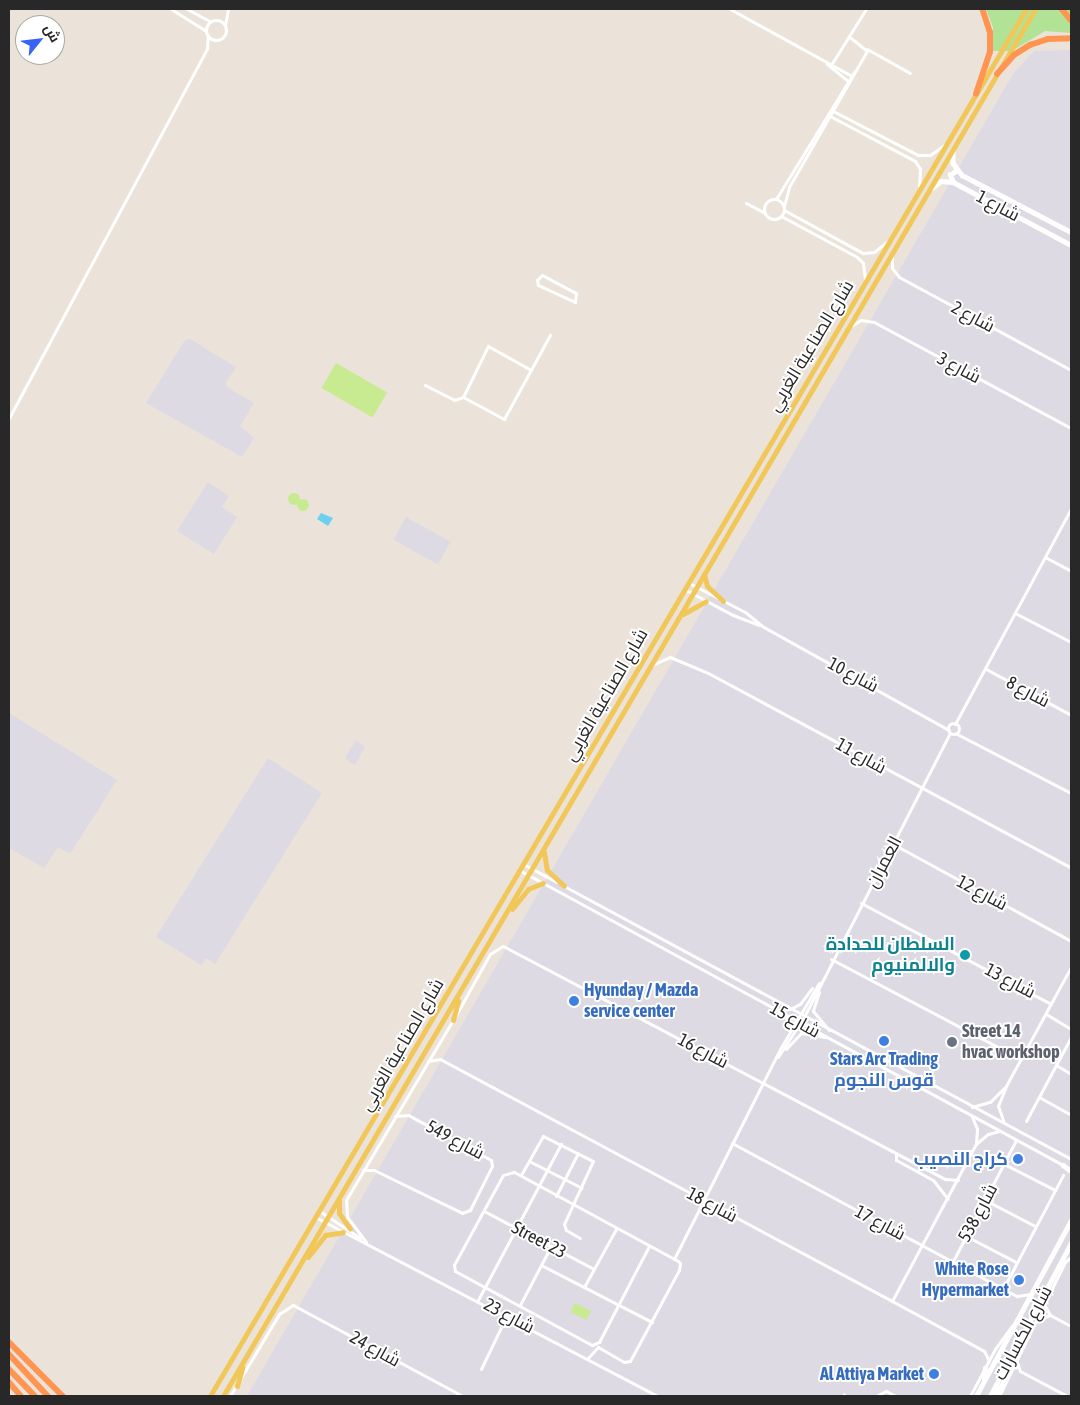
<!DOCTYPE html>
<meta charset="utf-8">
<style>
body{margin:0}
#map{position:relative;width:1080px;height:1405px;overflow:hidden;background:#ebe3d9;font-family:"Asap Condensed",Cairo,sans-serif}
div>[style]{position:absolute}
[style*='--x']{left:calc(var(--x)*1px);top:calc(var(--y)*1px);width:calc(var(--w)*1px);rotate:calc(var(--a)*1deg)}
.industrial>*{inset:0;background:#dddae3;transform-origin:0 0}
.green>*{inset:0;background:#b2e295}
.pitch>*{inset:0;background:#c8ea90;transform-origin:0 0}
.round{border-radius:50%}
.water>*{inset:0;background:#6bd1ef}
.street>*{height:3px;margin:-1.5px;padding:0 1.5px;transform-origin:1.5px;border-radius:1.5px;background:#fff}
.street>.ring{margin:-1.5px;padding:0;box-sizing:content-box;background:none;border:3px solid #fff;border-radius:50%}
.secondary>*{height:4.5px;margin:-2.25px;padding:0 2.25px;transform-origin:2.25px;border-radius:2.25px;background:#fff}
.primary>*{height:5px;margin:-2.5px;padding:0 2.5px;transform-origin:2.5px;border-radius:2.5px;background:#f1c759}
.highway>*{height:5.5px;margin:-2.75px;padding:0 2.75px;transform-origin:2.75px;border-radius:2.75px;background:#ff9551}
.dots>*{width:14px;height:14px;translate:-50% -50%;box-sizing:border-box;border:2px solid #fff;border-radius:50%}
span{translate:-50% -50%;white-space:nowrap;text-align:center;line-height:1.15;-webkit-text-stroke:4px #fff;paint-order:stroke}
.street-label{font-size:18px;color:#282828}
.culture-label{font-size:18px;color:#0d838f;font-weight:700}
.right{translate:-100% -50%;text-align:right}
.shop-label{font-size:18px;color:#366cbe;font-weight:700}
.left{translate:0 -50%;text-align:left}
.worship-label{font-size:18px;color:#5b616d;font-weight:700}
.frame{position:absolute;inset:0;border:10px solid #282828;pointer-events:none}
.north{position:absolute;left:15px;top:15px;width:50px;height:50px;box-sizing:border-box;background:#fff;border:1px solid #a9a9a9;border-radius:50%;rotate:61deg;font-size:14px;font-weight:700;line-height:20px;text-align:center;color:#282828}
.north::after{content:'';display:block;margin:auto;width:18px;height:22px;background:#3763fb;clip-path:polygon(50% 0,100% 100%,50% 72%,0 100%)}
</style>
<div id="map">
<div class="industrial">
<i style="clip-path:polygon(1071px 50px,1071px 1396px,247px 1396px,1013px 74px,1034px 51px)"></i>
<i style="clip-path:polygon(190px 339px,236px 367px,226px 382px,227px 387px,254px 403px,240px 426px,254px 438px,242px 457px,146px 403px,185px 340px)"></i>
<i style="clip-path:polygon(208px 482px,229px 496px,222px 507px,237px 517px,214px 554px,177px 531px)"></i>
<i style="left:406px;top:517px;width:51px;height:26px;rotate:29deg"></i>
<i style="clip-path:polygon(9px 713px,117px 780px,70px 854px,58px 847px,44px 868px,9px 848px)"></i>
<i style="clip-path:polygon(356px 740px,365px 747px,355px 765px,345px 758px)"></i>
<i style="clip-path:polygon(268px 758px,322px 793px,215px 964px,206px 958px,201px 965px,156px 937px)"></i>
</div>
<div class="green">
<i style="clip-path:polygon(986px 9px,1071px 9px,1071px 33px,1045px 31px,1012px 51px,993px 51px,993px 27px)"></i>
</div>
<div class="pitch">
<i style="left:336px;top:363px;width:59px;height:29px;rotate:30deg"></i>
<i class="round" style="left:288px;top:493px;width:12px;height:12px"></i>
<i class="round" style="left:297px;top:499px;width:12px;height:12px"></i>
<i style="left:575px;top:1303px;width:18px;height:10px;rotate:27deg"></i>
</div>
<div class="water">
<i style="clip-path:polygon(321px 513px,333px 518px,328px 526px,317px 519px)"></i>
</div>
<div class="street">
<i style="--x:171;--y:9;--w:41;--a:32.2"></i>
<i style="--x:187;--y:9;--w:26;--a:28"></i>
<i style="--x:730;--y:9;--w:139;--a:28.8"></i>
<i class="ring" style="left:206px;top:20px;width:17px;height:17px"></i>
<i style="--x:225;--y:25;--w:16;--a:-79"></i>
<i style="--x:867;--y:49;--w:49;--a:29.2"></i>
<i style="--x:827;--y:64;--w:26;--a:39"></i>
<i style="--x:831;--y:65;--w:66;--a:-58"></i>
<i style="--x:833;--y:111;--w:96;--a:27.4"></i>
<i style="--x:918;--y:155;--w:12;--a:0"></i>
<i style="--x:930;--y:155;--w:16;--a:-35"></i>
<i style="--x:830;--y:116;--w:96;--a:27.9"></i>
<i style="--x:915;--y:161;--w:9;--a:58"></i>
<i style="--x:920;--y:169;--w:17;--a:93"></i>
<i style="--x:776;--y:199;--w:149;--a:-58.4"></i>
<i class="ring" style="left:764px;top:199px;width:17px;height:17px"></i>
<i style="--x:746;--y:203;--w:21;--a:28"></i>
<i style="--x:784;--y:206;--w:20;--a:-75"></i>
<i style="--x:789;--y:187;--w:157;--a:-60.2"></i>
<i style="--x:867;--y:51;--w:22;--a:-141"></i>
<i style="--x:784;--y:210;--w:90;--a:28.6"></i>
<i style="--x:863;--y:253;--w:11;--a:-5"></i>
<i style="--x:874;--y:252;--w:18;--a:-38"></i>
<i style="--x:781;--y:216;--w:86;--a:28.3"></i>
<i style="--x:857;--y:257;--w:8;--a:45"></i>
<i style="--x:863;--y:263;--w:16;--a:83"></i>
<i style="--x:892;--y:256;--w:12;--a:90"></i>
<i style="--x:892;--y:268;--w:11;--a:52"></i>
<i style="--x:899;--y:277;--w:196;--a:28.4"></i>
<i style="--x:542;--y:275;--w:38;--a:28"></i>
<i style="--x:576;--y:293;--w:9;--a:96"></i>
<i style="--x:575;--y:302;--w:41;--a:-155.3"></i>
<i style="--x:538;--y:285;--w:5;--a:-101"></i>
<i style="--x:537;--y:280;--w:7;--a:-45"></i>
<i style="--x:851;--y:326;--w:12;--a:-31"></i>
<i style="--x:861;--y:320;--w:13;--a:9"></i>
<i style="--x:874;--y:322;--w:224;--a:28.3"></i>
<i style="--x:425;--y:385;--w:33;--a:27"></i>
<i style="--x:454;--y:400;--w:9;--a:-18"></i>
<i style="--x:463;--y:397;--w:47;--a:28.2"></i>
<i style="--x:504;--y:419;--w:96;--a:-61.3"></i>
<i style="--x:463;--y:397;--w:57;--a:-63.9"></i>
<i style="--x:488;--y:346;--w:49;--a:29.2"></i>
<i style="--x:9;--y:418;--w:420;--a:-61.8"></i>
<i style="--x:207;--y:48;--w:13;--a:-86"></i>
<i style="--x:1045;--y:557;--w:30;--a:28"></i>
<i style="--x:689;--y:583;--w:63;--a:27.4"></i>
<i style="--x:745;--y:612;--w:22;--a:39"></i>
<i style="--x:762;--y:626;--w:214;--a:29.1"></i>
<i style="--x:684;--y:589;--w:55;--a:28"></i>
<i style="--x:733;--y:615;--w:28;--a:21"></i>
<i style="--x:1015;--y:613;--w:63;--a:27.4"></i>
<i style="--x:652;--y:665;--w:20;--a:-24"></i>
<i style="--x:670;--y:657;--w:41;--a:22.8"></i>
<i style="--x:708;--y:673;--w:412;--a:28.2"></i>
<i style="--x:986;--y:669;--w:97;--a:28.4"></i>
<i class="ring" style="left:948.5px;top:723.5px;width:8px;height:8px"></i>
<i style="--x:955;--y:724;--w:244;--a:-61.7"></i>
<i style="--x:957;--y:734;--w:128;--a:27.4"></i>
<i style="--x:893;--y:844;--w:203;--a:28.6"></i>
<i style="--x:523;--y:864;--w:38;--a:28"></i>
<i style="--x:519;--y:870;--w:619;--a:28.47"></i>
<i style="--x:562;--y:885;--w:578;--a:28.29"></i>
<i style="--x:861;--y:903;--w:215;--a:28"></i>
<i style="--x:831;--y:959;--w:215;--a:27.8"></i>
<i style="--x:819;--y:992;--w:20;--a:108"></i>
<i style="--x:813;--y:1011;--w:25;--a:50"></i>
<i style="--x:790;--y:1009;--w:11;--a:-27"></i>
<i style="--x:800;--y:1004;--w:20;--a:-53"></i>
<i style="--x:779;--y:1011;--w:14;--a:45"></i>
<i style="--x:789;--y:1021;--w:9;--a:96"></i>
<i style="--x:1046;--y:1014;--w:29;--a:31"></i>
<i style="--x:786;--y:1049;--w:22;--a:-47"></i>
<i style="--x:801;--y:1033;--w:25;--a:9"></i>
<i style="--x:778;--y:1057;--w:48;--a:-57"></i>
<i style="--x:804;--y:1017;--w:319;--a:-62.8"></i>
<i style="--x:428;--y:1061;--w:12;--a:-9"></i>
<i style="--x:440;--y:1059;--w:513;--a:28.16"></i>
<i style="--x:892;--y:1301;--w:105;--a:28.5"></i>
<i style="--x:984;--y:1351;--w:11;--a:63"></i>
<i style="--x:1056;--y:1065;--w:17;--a:31"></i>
<i style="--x:1039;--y:1097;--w:37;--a:29"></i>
<i style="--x:972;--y:1107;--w:19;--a:-16"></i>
<i style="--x:990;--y:1102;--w:20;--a:-45"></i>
<i style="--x:972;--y:1117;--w:13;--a:67"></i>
<i style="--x:977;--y:1129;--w:15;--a:94"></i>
<i style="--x:1026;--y:1121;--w:95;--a:-61.8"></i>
<i style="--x:1004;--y:1123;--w:18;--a:-109"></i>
<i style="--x:998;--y:1106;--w:22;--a:-68"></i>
<i style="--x:1006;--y:1086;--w:136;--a:-61.4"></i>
<i style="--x:732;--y:1143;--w:308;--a:28.3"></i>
<i style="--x:1003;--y:1289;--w:16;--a:27"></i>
<i style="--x:1017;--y:1296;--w:14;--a:-8"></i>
<i style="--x:896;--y:1154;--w:6;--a:90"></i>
<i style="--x:896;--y:1160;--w:42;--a:28.4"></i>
<i style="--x:933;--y:1180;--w:24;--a:52"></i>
<i style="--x:529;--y:1161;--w:59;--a:27"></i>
<i style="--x:1004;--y:1164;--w:57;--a:27"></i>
<i style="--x:363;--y:1170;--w:11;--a:0"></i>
<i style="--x:374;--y:1170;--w:98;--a:26"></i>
<i style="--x:462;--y:1213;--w:9;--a:-21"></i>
<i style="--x:470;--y:1210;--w:49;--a:-63.4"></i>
<i style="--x:492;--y:1166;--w:6;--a:-99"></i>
<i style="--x:491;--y:1160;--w:94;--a:-151.5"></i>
<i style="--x:408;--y:1115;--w:13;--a:176"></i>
<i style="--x:521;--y:1175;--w:45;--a:-60.6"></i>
<i style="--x:543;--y:1136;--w:56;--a:26.6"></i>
<i style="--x:593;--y:1161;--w:69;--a:114.7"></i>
<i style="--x:564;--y:1224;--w:6;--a:72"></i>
<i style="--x:566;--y:1230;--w:16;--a:30"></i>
<i style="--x:556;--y:1196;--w:48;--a:-62.9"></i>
<i style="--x:985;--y:1200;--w:56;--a:27.5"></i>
<i style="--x:484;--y:1211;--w:124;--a:27.8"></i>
<i style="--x:321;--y:1212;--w:47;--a:33.7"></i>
<i style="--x:317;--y:1218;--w:385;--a:27.6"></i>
<i style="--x:966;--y:1236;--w:56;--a:27.5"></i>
<i style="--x:366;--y:1242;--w:31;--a:-127"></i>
<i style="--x:347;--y:1217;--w:17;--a:-93"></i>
<i style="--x:346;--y:1200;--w:215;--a:-59.3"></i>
<i style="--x:456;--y:1015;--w:70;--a:-60.9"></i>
<i style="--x:490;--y:954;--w:15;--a:-32"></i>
<i style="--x:503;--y:946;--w:500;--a:27.8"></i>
<i style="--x:945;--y:1179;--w:13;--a:4"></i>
<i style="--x:674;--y:1259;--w:235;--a:-63.2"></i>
<i style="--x:780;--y:1049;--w:77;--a:-59.4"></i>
<i style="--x:952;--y:1263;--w:139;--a:-62.5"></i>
<i style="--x:541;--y:1265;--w:125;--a:27.2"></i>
<i style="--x:584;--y:1287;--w:66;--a:-61.1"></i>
<i style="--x:1003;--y:1289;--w:129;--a:-62.2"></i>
<i style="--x:478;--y:1300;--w:177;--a:-62"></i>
<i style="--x:892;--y:1301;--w:178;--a:-61.9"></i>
<i style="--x:976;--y:1144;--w:16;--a:-40"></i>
<i style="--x:988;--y:1134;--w:11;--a:-15"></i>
<i style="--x:520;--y:1305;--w:67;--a:-62.3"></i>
<i style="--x:1045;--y:1306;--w:10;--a:61"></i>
<i style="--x:1050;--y:1315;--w:24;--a:28"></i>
<i style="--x:1039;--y:1319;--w:12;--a:-20"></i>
<i style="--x:588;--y:1358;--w:15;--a:-48"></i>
<i style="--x:598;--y:1347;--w:30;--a:30"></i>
<i style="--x:624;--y:1362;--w:6;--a:-9"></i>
<i style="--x:630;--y:1361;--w:103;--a:-61.7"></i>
<i style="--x:679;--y:1270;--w:7;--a:-82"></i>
<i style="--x:680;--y:1263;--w:3;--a:-135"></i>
<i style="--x:678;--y:1261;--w:187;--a:-151.5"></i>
<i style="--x:514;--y:1172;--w:11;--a:165"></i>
<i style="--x:503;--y:1175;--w:102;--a:118.6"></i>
<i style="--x:454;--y:1265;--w:6;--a:81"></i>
<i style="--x:455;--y:1271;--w:156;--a:28.4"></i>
<i style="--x:592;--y:1345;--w:8;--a:-23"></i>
<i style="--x:599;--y:1342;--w:108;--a:-62.5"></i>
<i style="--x:1016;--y:1359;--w:13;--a:72"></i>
<i style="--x:1020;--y:1371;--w:53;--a:28"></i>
<i style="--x:481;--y:1369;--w:60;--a:-64.3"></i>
<i style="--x:230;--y:1396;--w:96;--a:-59.1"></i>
<i style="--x:279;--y:1314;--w:17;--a:-33"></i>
<i style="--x:293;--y:1305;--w:193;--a:28.2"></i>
<i style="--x:843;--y:1396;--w:2;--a:-63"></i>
<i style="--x:876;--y:1396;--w:11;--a:-27"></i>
<i style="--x:886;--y:1391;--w:11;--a:27"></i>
<i style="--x:970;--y:1396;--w:53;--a:-62"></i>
<i style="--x:995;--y:1349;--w:29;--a:-54"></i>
<i style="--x:999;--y:1396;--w:149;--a:-63.8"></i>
<i style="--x:1065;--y:1262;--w:8;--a:-40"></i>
</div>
<div class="secondary">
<i style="--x:953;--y:151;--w:12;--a:90"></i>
<i style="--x:953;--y:163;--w:15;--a:53"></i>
<i style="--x:962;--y:175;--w:123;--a:27.6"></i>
<i style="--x:953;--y:182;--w:8;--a:-113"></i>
<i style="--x:950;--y:175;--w:9;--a:-36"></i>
<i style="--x:932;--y:188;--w:11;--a:-38"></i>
<i style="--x:941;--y:181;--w:12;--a:5"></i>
<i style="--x:953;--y:182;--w:134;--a:28.1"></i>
<i style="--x:1063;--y:1165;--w:10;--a:37"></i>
<i style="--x:1020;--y:1351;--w:28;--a:-72"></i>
<i style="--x:984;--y:1379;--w:11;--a:-85"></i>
<i style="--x:976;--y:1396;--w:200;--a:-61.6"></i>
<i style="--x:990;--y:1396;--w:173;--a:-62.1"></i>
<i style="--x:994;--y:1396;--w:16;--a:-55"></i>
</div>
<div class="primary">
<i style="--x:704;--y:574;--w:12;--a:76"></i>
<i style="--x:707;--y:586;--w:22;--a:43"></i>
<i style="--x:683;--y:614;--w:26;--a:-29"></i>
<i style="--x:544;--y:852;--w:18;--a:81"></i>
<i style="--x:547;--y:870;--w:23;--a:43"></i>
<i style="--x:512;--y:909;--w:26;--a:-51"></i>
<i style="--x:528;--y:889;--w:16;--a:-22"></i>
<i style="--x:453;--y:1020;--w:20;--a:-75"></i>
<i style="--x:339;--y:1201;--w:12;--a:90"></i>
<i style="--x:339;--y:1213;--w:19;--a:55"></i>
<i style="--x:308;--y:1257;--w:28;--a:-52"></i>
<i style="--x:325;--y:1235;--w:18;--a:-9"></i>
<i style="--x:237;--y:1386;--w:19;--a:-74"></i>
<i style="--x:210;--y:1396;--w:1609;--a:-59.53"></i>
<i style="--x:223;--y:1396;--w:1607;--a:-59.65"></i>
</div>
<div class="highway">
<i style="--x:1062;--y:9;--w:14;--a:51"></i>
<i style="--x:997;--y:74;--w:25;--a:-48"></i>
<i style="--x:1014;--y:55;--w:19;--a:-32"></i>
<i style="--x:1030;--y:45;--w:19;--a:-18"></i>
<i style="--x:1048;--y:39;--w:23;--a:-2"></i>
<i style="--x:976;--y:94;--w:44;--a:-71.6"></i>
<i style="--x:990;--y:52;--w:19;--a:-90"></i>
<i style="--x:990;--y:33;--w:25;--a:-108"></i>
<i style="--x:9;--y:1342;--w:76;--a:45"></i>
<i style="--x:9;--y:1354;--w:57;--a:47.1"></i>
<i style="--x:9;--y:1369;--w:37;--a:46"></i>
<i style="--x:9;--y:1382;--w:18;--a:49"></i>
</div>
<div class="dots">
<i style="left:965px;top:955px;background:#0f9aa8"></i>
<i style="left:574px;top:1001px;background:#3f7fe0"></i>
<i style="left:884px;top:1041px;background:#3f7fe0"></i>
<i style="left:952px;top:1042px;background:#6b7280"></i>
<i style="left:1018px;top:1159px;background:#3f7fe0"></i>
<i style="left:1019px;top:1280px;background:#3f7fe0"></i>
<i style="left:934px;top:1374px;background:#3f7fe0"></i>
</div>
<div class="street-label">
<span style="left:998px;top:206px;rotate:28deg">شارع 1</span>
<span style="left:973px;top:317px;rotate:28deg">شارع 2</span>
<span style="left:811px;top:346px;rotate:-59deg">شارع الصناعية الغربي</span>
<span style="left:959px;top:368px;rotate:28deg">شارع 3</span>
<span style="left:853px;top:675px;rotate:28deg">شارع 10</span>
<span style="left:1028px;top:692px;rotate:28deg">شارع 8</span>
<span style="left:606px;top:695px;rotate:-60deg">شارع الصناعية الغربي</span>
<span style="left:861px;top:756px;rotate:29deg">شارع 11</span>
<span style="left:884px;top:862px;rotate:-62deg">العمران</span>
<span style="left:982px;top:893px;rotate:28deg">شارع 12</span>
<span style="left:1010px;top:981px;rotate:28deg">شارع 13</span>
<span style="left:795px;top:1020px;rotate:29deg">شارع 15</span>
<span style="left:402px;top:1045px;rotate:-60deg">شارع الصناعية الغربي</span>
<span style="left:703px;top:1051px;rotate:28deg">شارع 16</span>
<span style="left:455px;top:1140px;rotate:28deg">شارع 549</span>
<span style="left:712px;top:1205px;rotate:28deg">شارع 18</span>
<span style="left:978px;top:1213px;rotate:-62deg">شارع 538</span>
<span style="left:880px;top:1223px;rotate:28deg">شارع 17</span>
<span style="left:539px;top:1240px;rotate:28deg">Street 23</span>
<span style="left:509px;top:1316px;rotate:28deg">شارع 23</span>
<span style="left:1023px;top:1333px;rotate:-62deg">شارع الكسارات</span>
<span style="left:375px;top:1349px;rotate:29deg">شارع 24</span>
</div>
<div class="culture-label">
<span class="right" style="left:955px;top:955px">السلطان للحدادة<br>والالمنيوم</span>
</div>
<div class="shop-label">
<span class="left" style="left:584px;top:1001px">Hyunday / Mazda<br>service center</span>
<span style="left:884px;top:1070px">Stars Arc Trading<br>قوس النجوم</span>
<span class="right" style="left:1008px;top:1159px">كراج النصيب</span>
<span class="right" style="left:1009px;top:1280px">White Rose<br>Hypermarket</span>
<span class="right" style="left:924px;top:1374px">Al Attiya Market</span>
</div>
<div class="worship-label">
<span class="left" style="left:962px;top:1042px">Street 14<br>hvac workshop</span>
</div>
<div class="frame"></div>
<div class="north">ش</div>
</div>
